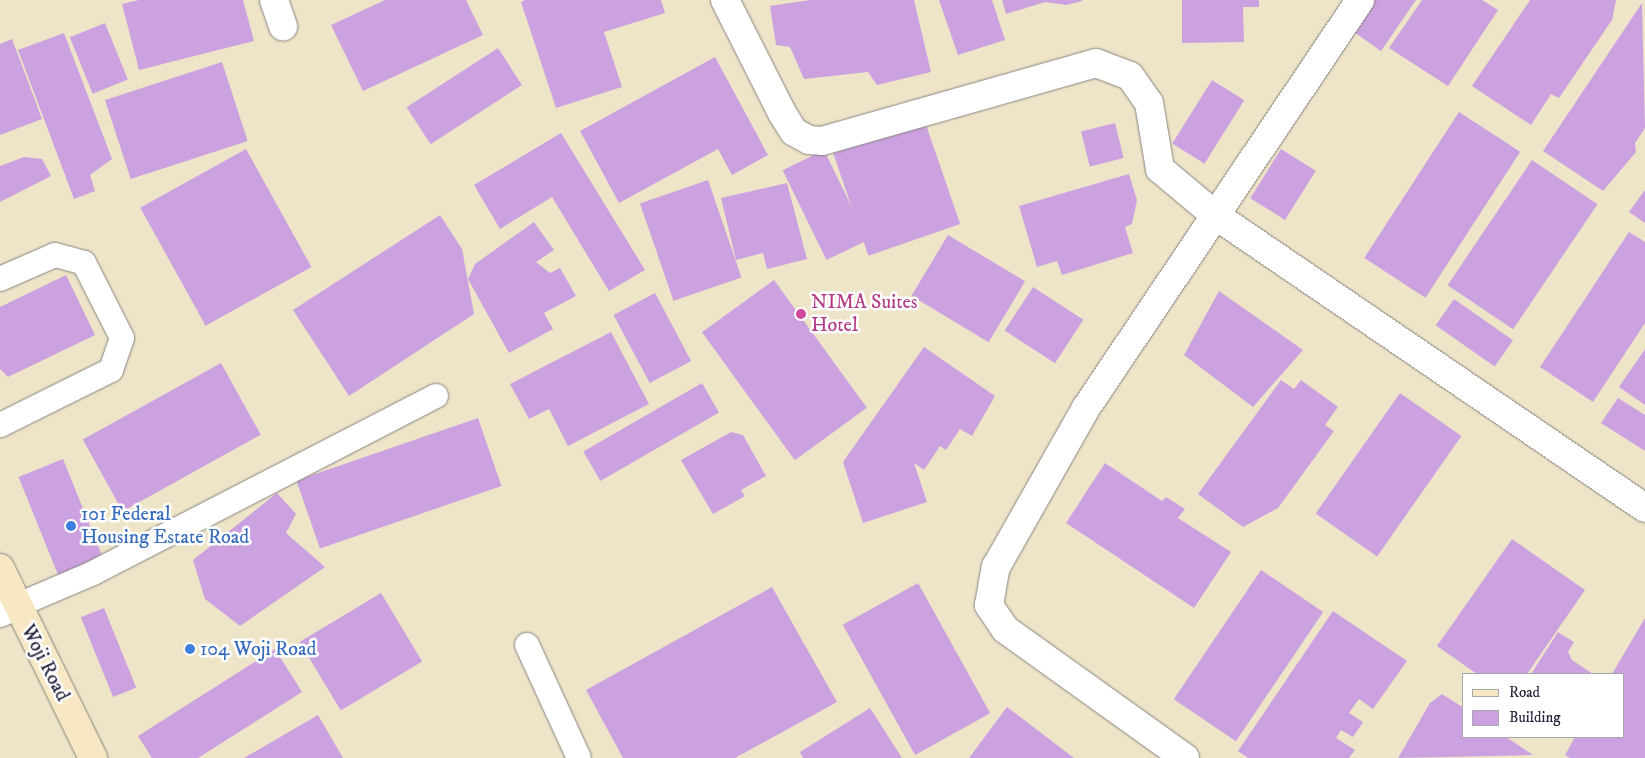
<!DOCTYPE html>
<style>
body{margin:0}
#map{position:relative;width:1645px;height:758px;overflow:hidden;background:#eee5c8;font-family:"IM FELL DW Pica",serif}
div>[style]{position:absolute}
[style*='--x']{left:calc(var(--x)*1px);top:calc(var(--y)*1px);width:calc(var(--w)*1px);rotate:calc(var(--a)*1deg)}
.building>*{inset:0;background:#cca1e0;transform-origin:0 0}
.roads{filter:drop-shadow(0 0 1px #888482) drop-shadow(0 0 1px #888482)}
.service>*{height:24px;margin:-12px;padding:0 12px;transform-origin:12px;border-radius:12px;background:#fff}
.minor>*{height:28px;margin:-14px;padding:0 14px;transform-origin:14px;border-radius:14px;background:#fff}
.secondary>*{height:28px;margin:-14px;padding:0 14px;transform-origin:14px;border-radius:14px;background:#f7e8c3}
.dots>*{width:14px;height:14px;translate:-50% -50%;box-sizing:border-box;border:2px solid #fff;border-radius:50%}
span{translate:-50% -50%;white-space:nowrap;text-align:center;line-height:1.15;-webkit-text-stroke:5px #fff;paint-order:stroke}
.hotel-label{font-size:20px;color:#b23c85}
.left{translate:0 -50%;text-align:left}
.shop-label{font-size:20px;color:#366cbe}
.street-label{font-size:20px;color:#22223b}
.legend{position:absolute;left:1462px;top:673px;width:162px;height:65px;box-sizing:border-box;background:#fff;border:1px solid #a7a7b1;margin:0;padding:6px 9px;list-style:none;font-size:15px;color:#22223b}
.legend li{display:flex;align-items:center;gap:10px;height:25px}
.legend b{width:25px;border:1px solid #a7a7b1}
</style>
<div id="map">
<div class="building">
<i style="clip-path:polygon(139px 0,243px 0,254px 41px,139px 70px,122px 4px)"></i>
<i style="clip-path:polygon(385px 0,466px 0,483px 35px,363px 91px,331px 25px)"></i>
<i style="clip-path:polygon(525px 0,661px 0,665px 13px,604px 32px,622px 87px,556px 108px,521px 2px)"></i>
<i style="clip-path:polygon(810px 0,914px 0,931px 72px,877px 85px,868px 72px,804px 79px,790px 47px,776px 45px,770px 6px)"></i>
<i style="clip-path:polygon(939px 0,992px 0,1005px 40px,958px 55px)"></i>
<i style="clip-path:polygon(1002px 0,1082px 0,1082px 1px,1066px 5px,1045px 2px,1006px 14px)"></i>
<i style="clip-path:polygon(1182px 0,1259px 0,1259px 7px,1243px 7px,1244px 42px,1182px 43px)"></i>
<i style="clip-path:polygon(1372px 0,1416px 0,1381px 51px,1351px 30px)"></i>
<i style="clip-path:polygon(1422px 0,1482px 0,1498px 10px,1448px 86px,1389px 48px)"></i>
<i style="clip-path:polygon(1530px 0,1616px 0,1612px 20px,1559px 98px,1551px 94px,1531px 125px,1472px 86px)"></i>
<i style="clip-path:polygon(1642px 3px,1645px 128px,1635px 143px,1636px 152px,1603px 191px,1543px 151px)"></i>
<i style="left:105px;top:23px;width:61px;height:38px;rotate:68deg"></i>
<i style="clip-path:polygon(64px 33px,112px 159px,90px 175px,95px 191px,74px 199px,18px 50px)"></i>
<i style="clip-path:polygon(12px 39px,42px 119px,0 135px,0 44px)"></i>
<i style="left:498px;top:48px;width:44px;height:109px;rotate:57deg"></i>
<i style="clip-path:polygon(715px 57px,768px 155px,732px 175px,718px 149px,619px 203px,580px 131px)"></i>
<i style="left:222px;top:62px;width:83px;height:123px;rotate:72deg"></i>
<i style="left:1212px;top:80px;width:38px;height:75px;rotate:32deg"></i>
<i style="left:1459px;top:112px;width:73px;height:174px;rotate:33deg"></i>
<i style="left:925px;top:122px;width:108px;height:97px;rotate:71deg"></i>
<i style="left:1115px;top:123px;width:36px;height:35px;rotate:76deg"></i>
<i style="clip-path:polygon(561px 133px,645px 270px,609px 291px,552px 197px,500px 229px,474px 185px)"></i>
<i style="left:246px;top:149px;width:135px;height:121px;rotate:61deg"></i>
<i style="left:1281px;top:149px;width:41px;height:58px;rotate:32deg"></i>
<i style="left:824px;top:150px;width:100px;height:46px;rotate:64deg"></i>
<i style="clip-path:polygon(24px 157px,42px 159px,51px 176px,0 202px,0 166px)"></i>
<i style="left:1532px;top:160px;width:79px;height:151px;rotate:34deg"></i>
<i style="clip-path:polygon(1129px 174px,1137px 200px,1132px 224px,1125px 227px,1133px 253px,1062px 275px,1057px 261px,1037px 267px,1019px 206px)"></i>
<i style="left:708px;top:180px;width:103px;height:72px;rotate:71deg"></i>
<i style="clip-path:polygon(787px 183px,807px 259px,767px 269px,763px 253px,736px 260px,721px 198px)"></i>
<i style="clip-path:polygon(1645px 190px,1645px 223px,1629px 212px)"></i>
<i style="clip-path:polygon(440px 215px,462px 249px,474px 314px,349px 396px,293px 310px)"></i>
<i style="clip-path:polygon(534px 222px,554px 250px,536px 262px,550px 273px,560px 268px,576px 296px,544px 313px,553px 329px,509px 353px,468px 279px,475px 264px)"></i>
<i style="clip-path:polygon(1629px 232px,1645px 242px,1645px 323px,1593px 402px,1540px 367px)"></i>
<i style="left:948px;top:235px;width:90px;height:71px;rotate:31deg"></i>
<i style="clip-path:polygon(66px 275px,95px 335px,8px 377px,0 369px,0 307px)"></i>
<i style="left:774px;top:280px;width:158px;height:89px;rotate:54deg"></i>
<i style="left:1033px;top:287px;width:60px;height:52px;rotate:33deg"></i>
<i style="clip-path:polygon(1219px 291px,1303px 350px,1253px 407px,1184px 355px)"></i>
<i style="left:655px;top:293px;width:77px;height:47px;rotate:62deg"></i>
<i style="left:1454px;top:299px;width:72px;height:32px;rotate:35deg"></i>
<i style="clip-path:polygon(611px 332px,649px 404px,568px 446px,549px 409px,529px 419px,510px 384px)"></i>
<i style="clip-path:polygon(924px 347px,995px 396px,972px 436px,960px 429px,946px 450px,940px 446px,924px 470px,914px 463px,927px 502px,863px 523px,843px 462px)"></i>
<i style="clip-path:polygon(1645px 349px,1645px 405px,1619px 387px)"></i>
<i style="left:221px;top:363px;width:82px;height:158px;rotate:61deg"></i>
<i style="clip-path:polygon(1281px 380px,1294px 389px,1301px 380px,1338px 407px,1325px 425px,1334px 431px,1278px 508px,1243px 527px,1198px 494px)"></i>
<i style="left:702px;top:383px;width:34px;height:137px;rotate:60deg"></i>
<i style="left:1400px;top:393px;width:75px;height:147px;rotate:35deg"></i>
<i style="clip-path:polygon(1618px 398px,1645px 415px,1645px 451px,1601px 423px)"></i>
<i style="left:478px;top:418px;width:72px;height:192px;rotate:71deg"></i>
<i style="clip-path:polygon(731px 432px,743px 435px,766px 476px,741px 490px,745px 496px,713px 514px,681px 460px)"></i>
<i style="left:63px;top:459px;width:113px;height:48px;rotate:68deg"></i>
<i style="clip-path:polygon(1105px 463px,1162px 501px,1166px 497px,1185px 509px,1178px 518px,1231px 552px,1194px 608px,1066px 523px)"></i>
<i style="clip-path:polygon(277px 493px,296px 514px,286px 533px,325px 567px,240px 626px,205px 599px,193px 560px)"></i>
<i style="clip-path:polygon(1512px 539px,1585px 590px,1527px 674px,1477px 674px,1437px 646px)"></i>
<i style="left:1261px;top:570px;width:75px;height:156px;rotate:34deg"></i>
<i style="left:918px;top:583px;width:149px;height:86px;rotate:61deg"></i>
<i style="clip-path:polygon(772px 587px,837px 702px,735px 758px,623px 758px,586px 690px)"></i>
<i style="left:381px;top:593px;width:80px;height:95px;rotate:59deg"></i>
<i style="left:104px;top:608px;width:86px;height:25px;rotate:68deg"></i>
<i style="clip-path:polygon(1333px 611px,1407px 661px,1373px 709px,1359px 699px,1349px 713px,1363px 722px,1353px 737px,1341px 730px,1336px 738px,1355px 750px,1349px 758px,1248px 758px,1238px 751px)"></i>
<i style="clip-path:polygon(1645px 618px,1645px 758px,1570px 758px,1565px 755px,1575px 737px,1624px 737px,1624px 674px,1612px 674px)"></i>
<i style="clip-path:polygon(1558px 632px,1574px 642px,1568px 652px,1572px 660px,1593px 674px,1531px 674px)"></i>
<i style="clip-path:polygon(275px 649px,302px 692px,198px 758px,152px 758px,138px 736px)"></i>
<i style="clip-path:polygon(1442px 694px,1464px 708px,1464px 737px,1506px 737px,1533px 755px,1398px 758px,1430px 703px)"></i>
<i style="clip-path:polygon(1007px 707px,1074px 758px,969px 758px)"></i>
<i style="clip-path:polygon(870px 708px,902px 758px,803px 758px,800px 752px)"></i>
<i style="clip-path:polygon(318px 715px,343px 758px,244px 758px)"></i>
</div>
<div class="roads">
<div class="service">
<i style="--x:0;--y:279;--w:60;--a:-23.6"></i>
<i style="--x:55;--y:255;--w:30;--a:15"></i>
<i style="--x:84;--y:263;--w:84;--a:63.1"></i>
<i style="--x:122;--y:338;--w:34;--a:109"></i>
<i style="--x:111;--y:370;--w:124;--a:153.6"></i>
<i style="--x:16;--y:606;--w:84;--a:-23.2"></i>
<i style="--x:93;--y:573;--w:386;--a:-27.3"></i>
<i style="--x:527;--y:645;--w:124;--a:65.3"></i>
</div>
<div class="minor">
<i style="--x:274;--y:0;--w:28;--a:71"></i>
<i style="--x:725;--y:0;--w:127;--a:63.2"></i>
<i style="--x:782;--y:113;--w:22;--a:58"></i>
<i style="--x:794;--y:132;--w:17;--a:28"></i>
<i style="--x:809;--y:140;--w:13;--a:4"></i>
<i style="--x:822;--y:141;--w:285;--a:-15.9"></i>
<i style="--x:1096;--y:63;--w:36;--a:21"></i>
<i style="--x:1130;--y:76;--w:33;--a:55"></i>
<i style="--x:1149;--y:103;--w:67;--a:80.5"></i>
<i style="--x:1160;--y:169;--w:72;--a:39.9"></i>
<i style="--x:1215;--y:215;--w:520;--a:34.27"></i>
<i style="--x:0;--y:613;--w:17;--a:-24"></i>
<i style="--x:1185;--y:758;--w:221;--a:-144.4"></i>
<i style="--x:1005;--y:629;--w:29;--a:-124"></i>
<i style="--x:989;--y:605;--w:39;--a:-80"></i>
<i style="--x:996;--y:567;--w:183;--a:-60.5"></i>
<i style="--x:1086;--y:408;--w:491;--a:-56.1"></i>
</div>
<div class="secondary">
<i style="--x:0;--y:568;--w:212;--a:63.9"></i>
</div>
</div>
<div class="dots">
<i style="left:801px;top:314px;background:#d1479c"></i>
<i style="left:71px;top:526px;background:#3f7fe0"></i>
<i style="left:190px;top:649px;background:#3f7fe0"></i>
</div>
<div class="hotel-label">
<span class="left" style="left:811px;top:314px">NIMA Suites<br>Hotel</span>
</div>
<div class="shop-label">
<span class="left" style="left:81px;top:526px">101 Federal<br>Housing Estate Road</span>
<span class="left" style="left:200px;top:649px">104 Woji Road</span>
</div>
<div class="street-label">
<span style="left:45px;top:663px;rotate:63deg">Woji Road</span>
</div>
<ul class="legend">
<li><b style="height:6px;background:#f7e8c3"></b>Road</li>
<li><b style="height:14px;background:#cca1e0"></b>Building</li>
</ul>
</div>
